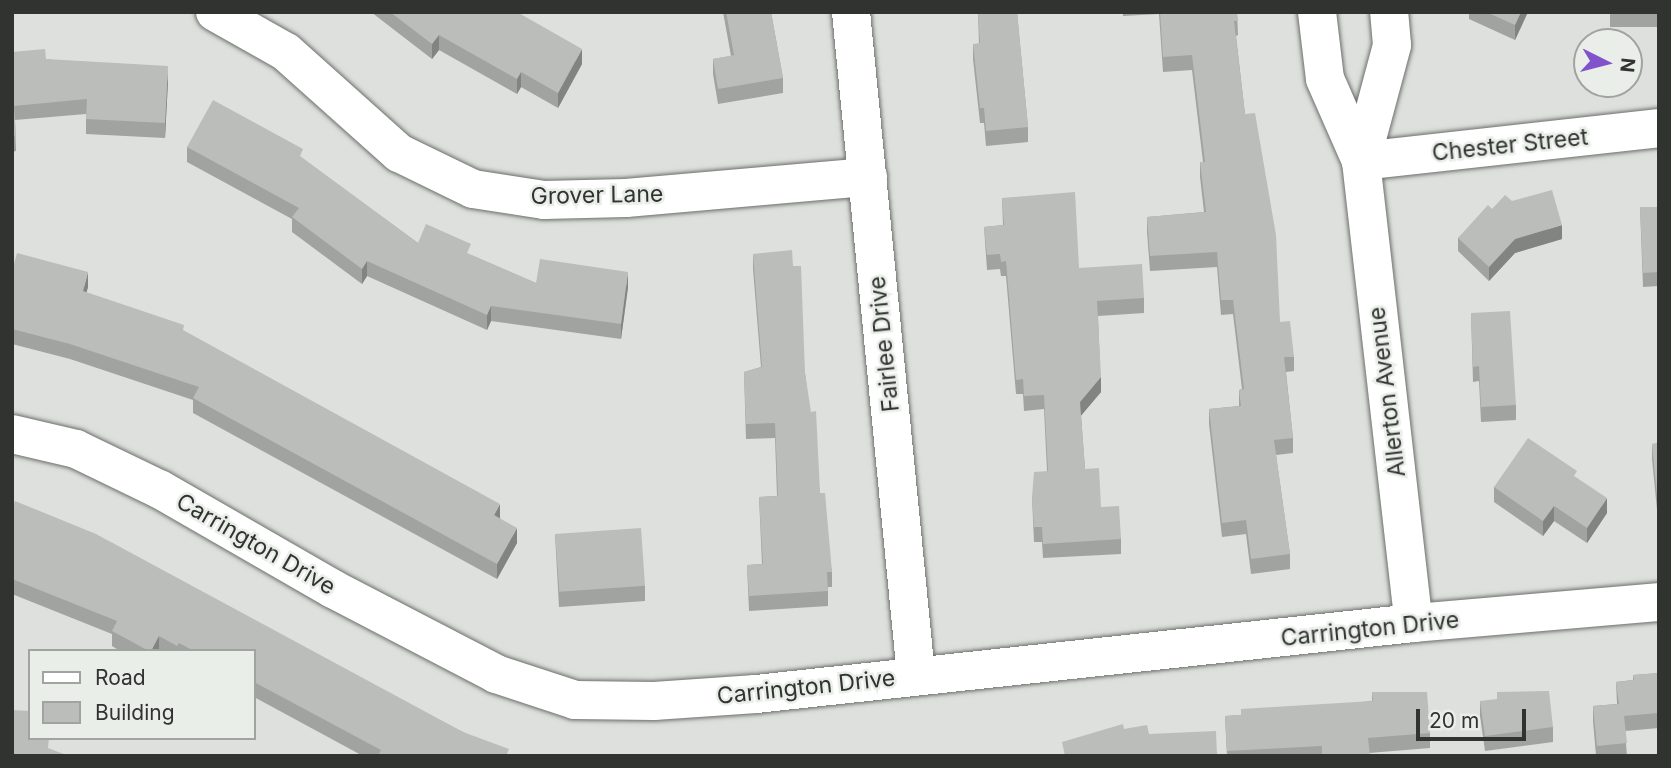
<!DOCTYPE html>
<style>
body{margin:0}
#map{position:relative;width:1671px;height:768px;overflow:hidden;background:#dde0dc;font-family:Inter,sans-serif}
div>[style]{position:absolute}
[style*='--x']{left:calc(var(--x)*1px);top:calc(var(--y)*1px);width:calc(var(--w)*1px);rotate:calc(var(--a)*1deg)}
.roads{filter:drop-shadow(0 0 2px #6c6f6b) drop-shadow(0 0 2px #6c6f6b)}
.minor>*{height:38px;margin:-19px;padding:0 19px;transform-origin:19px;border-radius:19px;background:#fff}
.wall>*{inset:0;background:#a0a39f;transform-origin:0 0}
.shaded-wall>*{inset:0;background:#828482}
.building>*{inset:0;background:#babdb9;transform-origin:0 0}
span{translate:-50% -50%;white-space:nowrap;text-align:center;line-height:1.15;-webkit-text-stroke:5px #eaeee9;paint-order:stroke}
.street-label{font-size:23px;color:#313331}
.frame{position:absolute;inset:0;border:14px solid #313331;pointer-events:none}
.legend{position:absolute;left:28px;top:649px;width:228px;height:91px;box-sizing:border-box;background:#eaeee9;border:2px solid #a0a39f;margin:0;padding:9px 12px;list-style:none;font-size:21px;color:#313331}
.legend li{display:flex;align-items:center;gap:14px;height:35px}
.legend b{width:35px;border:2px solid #a0a39f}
.north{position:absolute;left:1573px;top:28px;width:70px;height:70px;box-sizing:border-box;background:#eaeee9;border:2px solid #a0a39f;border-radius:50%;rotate:96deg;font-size:19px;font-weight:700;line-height:28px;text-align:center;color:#313331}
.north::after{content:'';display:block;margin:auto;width:24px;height:32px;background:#8052cb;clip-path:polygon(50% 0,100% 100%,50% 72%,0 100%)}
.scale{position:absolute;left:1416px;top:709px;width:110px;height:32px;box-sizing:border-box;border:4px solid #313331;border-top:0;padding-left:9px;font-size:21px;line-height:24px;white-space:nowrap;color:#313331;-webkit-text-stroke:5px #eaeee9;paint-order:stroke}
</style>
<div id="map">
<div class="roads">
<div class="minor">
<i style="--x:215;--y:12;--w:81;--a:29.4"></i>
<i style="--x:286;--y:52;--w:152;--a:41.8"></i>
<i style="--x:399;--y:153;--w:82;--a:25.9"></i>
<i style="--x:473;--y:189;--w:72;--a:8.8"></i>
<i style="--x:544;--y:200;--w:82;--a:-1.4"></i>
<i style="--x:626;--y:198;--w:243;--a:-5"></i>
<i style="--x:851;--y:12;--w:666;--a:84.4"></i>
<i style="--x:1317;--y:12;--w:67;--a:83.2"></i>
<i style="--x:1325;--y:79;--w:90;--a:66.3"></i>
<i style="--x:1361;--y:161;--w:465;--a:83.5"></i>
<i style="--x:1361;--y:161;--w:300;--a:-6.3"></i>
<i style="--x:1361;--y:161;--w:120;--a:-75"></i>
<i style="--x:1392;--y:45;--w:33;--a:-95"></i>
<i style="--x:12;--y:434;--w:66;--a:13.2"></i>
<i style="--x:76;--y:449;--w:94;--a:25.8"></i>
<i style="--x:161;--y:490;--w:198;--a:29.9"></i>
<i style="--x:333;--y:589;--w:184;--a:27.5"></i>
<i style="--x:496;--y:674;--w:83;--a:18.2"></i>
<i style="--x:575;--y:700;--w:79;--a:0.7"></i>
<i style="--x:654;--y:701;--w:102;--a:-3.9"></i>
<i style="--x:756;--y:694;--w:662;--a:-6.16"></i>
<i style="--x:1414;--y:623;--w:246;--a:-4.9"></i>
</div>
</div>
<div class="wall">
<i style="clip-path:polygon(371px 12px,517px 12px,582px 64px,558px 108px,521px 87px,517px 94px,439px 50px,432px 59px)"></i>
<i style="clip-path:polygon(723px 12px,771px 12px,783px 78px,783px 93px,718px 104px,713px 74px,713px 59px,731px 56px)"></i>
<i style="clip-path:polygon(978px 12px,1017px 12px,1028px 127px,1028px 142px,986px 146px,984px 123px,980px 123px,973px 59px,973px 44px,979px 44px)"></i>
<i style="clip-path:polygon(1123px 12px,1237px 12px,1238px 35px,1236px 36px,1245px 114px,1280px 322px,1294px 357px,1294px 371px,1286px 372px,1293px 438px,1293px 453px,1276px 455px,1290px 554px,1290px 569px,1251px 574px,1246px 534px,1222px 537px,1209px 424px,1209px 409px,1239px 406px,1239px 390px,1242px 389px,1233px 314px,1221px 315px,1217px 267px,1150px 271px,1147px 232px,1147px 217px,1204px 212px,1200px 177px,1200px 162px,1203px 162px,1192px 70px,1163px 72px,1159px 14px,1123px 16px)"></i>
<i style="clip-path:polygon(1469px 12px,1528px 12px,1515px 40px,1469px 19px)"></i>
<i style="left:1610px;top:12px;width:49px;height:15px"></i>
<i style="clip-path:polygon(12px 52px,46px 59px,168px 81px,165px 138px,86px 134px,86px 114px,15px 120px,16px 151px,12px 152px)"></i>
<i style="clip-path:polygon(187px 147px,303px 159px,418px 243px,471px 255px,536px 283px,628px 287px,621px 339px,491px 321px,487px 330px,367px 276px,362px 284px,292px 232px,292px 219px,187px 162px)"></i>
<i style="clip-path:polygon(1002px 198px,1079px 268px,1144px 298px,1144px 313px,1098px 316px,1101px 392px,1081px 415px,1085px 469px,1101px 507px,1121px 539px,1121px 554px,1043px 558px,1042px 542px,1034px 542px,1032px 497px,1047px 471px,1044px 409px,1024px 411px,1023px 394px,1016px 394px,1006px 276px,1001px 276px,1000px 269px,987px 270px,984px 227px,1003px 225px)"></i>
<i style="clip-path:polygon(1659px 199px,1659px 286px,1643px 287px,1640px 207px,1657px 207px)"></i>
<i style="clip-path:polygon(1512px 201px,1562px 239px,1515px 253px,1489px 281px,1458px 251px,1458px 238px,1492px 209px)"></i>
<i style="clip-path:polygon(753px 254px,805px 373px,820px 493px,832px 572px,832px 587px,828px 587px,828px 606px,749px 611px,747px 565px,762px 564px,759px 497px,777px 496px,775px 438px,746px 439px,744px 372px,761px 367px,753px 269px)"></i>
<i style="clip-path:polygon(12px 271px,88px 287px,86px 293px,184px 331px,500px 518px,517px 543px,497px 579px,193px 413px,193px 400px,70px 359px,12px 344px)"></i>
<i style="clip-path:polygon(1471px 313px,1516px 405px,1516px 420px,1481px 422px,1479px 381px,1473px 382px)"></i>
<i style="clip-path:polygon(1659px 443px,1659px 519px,1658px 520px,1652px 459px,1652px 444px)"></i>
<i style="clip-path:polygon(1577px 478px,1607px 513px,1587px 543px,1554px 521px,1543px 536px,1494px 502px,1494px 487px)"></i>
<i style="clip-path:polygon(12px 509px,463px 732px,509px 756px,363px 756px,254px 697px,254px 651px,120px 651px,112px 646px,112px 634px,12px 594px)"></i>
<i style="clip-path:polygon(555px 534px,645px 586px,645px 601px,559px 607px)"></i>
<i style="clip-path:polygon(1659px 673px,1659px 728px,1625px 731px,1627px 756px,1596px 756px,1593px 721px,1593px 706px,1617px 704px,1616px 682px,1633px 680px,1633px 675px)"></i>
<i style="clip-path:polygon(1372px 692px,1430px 733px,1430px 748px,1369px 753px,1370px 756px,1227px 756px,1225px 716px,1241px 715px,1372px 701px)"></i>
<i style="clip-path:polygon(1480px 701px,1553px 727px,1553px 742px,1485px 751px,1480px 716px)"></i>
</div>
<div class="shaded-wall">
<i style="clip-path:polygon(1521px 12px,1528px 12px,1515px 40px,1515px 25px)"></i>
<i style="clip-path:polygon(439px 35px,439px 50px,432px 59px,432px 44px)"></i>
<i style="clip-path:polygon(582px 49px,582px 64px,558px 108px,558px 93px)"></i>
<i style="clip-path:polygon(168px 66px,168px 81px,165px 138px,165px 123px)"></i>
<i style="clip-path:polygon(521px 72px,521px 87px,517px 94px,517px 79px)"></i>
<i style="clip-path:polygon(1562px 225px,1562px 239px,1515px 253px,1489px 281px,1489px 267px,1515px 239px)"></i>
<i style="clip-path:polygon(367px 261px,367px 276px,362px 284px,362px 269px)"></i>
<i style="clip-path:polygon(88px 272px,88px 287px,83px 306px,83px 291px)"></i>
<i style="clip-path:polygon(628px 272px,628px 287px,621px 339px,621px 324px)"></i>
<i style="clip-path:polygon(491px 306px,491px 321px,487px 330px,487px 315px)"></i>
<i style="clip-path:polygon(1101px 377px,1101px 392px,1080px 417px,1080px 402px)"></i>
<i style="clip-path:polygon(1607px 498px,1607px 513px,1587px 543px,1587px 528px)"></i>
<i style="clip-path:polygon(500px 504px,500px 519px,494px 515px)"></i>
<i style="clip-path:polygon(1554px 506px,1554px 521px,1543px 536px,1543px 521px)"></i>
<i style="clip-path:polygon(517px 528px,517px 543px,497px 579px,497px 564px)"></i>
<i style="clip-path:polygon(159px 636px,159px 651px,151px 651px)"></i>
</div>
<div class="building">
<i style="clip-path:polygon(390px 12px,517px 12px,582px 49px,558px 93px,521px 72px,517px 79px,439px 35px,432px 44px)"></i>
<i style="clip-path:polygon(726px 12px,771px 12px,783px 78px,718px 89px,713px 59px,734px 55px)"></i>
<i style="clip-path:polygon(978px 12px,1017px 12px,1028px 127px,986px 131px,984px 108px,980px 108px,973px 44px,980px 43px)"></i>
<i style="clip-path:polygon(1160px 12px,1237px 12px,1238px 21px,1234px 21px,1245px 114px,1255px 113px,1276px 235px,1280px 322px,1290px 321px,1294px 357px,1284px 357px,1293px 438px,1274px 440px,1290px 554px,1251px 559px,1246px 520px,1222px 523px,1209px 409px,1241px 406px,1239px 390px,1244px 389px,1233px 300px,1221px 300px,1217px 252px,1150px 256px,1147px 217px,1206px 212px,1200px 162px,1205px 162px,1192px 55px,1163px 57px)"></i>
<i style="clip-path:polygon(1486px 12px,1521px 12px,1515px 25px)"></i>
<i style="clip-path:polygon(45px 49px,46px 59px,168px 66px,165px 123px,86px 119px,87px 99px,14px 106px,16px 136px,12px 137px,12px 52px)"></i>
<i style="clip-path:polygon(213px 100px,303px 149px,300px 156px,418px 243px,426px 224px,471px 244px,467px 253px,536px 283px,540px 259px,628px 272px,621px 324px,491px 306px,487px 315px,367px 261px,362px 269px,292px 217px,299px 208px,187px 147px)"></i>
<i style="clip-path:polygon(1552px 190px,1562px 225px,1515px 239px,1489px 267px,1458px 238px,1488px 205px,1492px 209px,1505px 195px,1512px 201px)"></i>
<i style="clip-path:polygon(1075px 192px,1079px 268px,1142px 264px,1144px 298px,1097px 301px,1101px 377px,1080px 402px,1085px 469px,1099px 468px,1101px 507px,1119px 506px,1121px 539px,1043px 544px,1042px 527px,1034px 527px,1032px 497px,1034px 472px,1048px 471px,1044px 395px,1024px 396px,1023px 379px,1016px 380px,1006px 261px,1001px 262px,1000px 254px,987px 255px,984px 227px,1004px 225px,1002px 198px)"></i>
<i style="clip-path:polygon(1657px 199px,1659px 199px,1659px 272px,1643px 273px,1640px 207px,1657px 207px)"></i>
<i style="clip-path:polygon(792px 250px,793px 266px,801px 266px,805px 373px,811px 412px,816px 411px,820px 493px,825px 493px,832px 572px,827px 572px,828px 591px,749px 596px,747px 565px,763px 564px,759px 497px,778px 496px,775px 423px,746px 424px,744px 372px,762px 367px,753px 254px)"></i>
<i style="clip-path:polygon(17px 253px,88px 272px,83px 291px,184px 325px,183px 330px,500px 504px,494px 515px,517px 528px,497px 564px,193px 398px,199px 387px,70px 344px,12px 329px,12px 271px)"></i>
<i style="clip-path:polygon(1510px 311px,1516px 405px,1481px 407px,1479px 366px,1473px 367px,1471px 313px)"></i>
<i style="clip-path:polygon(1528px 438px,1577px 471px,1574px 476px,1607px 498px,1587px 528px,1554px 506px,1543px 521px,1494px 487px)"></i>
<i style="clip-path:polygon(1659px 443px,1659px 504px,1658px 505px,1652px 444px)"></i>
<i style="clip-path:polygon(15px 501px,96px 534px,463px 732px,509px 749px,506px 756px,378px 756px,381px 750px,254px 682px,254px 651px,194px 651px,179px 643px,177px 646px,159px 636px,151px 651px,149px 651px,112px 631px,117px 621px,12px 579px,12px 509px)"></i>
<i style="left:641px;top:528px;width:58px;height:86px;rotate:86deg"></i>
<i style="clip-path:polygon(1659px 673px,1659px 713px,1624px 716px,1627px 743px,1597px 746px,1593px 706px,1619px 704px,1616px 682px,1634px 680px,1633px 675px)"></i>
<i style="clip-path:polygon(1549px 691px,1553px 727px,1485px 736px,1480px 701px,1497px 699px,1497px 692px)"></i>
<i style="clip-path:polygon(1372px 692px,1427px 692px,1430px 733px,1368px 738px,1370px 756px,1322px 756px,1322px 746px,1227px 751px,1225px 716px,1241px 715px,1241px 709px,1373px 701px)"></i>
<i style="clip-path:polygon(12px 710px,30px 711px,30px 738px,49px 738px,48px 748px,69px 756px,12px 756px)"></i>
<i style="clip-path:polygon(1123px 724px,1124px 729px,1147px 725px,1149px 734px,1216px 731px,1217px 756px,1065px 756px,1062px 742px)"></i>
</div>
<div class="street-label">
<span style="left:1510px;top:145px;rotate:-6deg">Chester Street</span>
<span style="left:597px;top:195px;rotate:-1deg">Grover Lane</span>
<span style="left:884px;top:344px;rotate:-96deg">Fairlee Drive</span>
<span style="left:1387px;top:392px;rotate:-97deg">Allerton Avenue</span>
<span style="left:256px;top:544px;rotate:30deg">Carrington Drive</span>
<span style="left:1370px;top:629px;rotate:-6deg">Carrington Drive</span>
<span style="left:806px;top:687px;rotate:-6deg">Carrington Drive</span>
</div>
<div class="frame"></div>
<ul class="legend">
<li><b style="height:9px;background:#fff"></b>Road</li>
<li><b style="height:19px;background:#babdb9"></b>Building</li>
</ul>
<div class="north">N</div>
<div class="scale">20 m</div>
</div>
